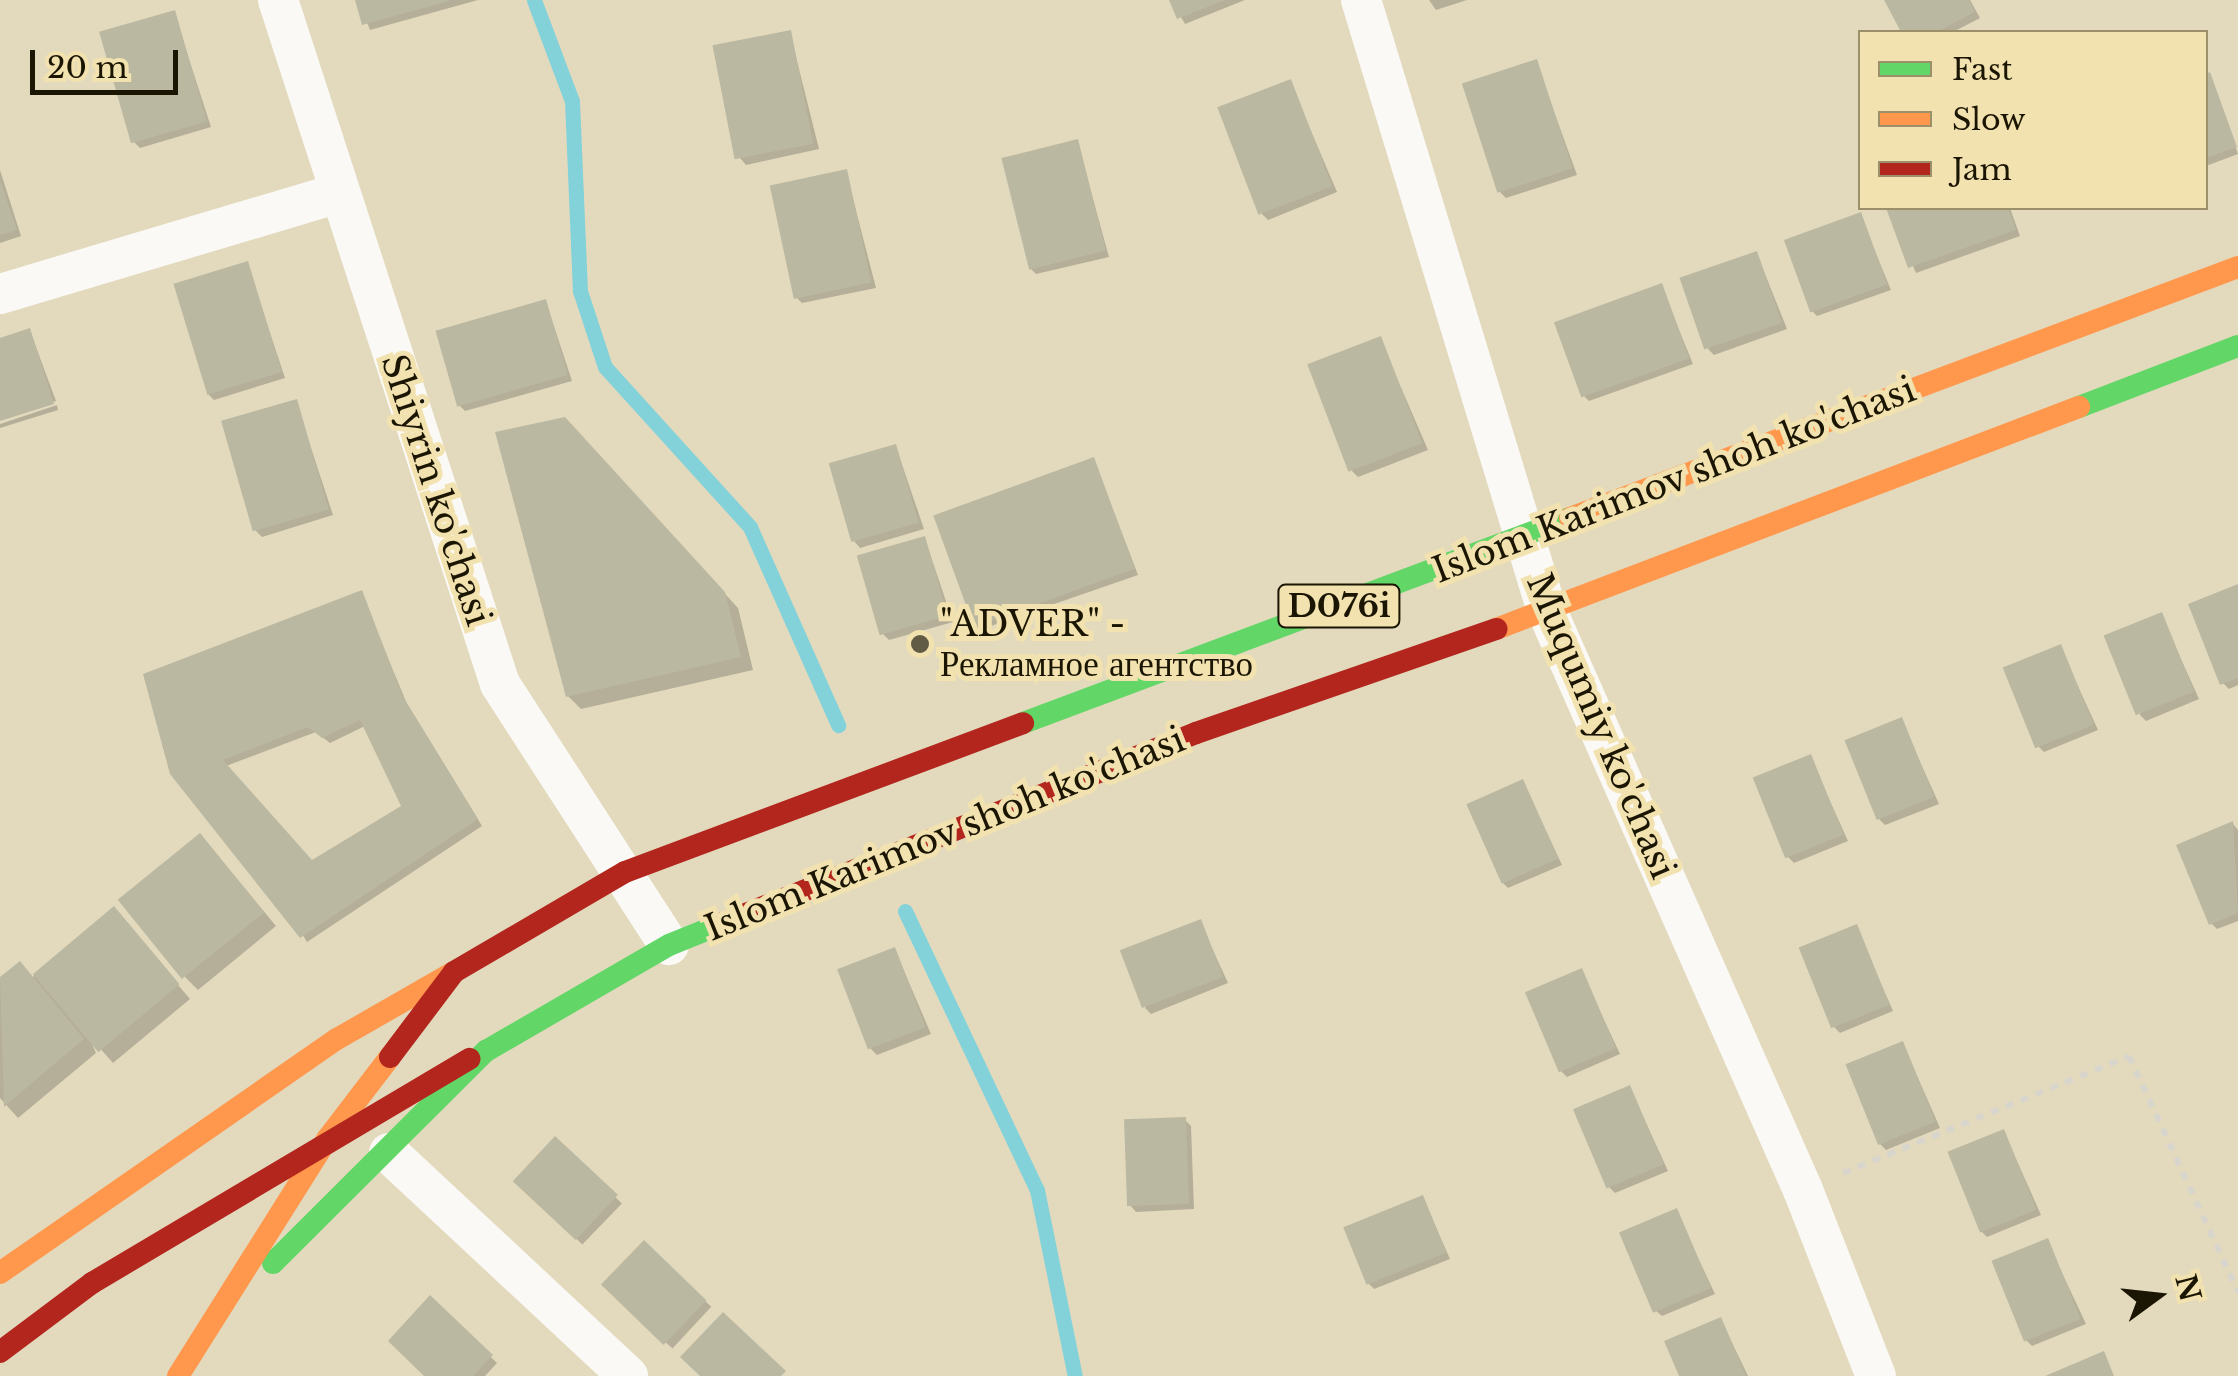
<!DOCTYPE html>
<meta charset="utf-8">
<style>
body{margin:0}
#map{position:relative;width:2238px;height:1376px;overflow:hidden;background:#e3dabe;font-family:"Libre Baskerville",serif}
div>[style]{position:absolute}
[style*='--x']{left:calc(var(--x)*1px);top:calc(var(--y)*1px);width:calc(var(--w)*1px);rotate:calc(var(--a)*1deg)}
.shadow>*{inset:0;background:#0003;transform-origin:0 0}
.stream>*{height:15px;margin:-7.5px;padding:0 7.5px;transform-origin:7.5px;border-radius:7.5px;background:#83d2d9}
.building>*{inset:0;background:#bbb8a2;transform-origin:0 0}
.path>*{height:6px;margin-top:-3px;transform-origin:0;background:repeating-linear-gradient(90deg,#d8d6cc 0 8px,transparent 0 16px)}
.street>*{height:40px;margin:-20px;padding:0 20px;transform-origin:20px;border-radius:20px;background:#fbf9f5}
.fast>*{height:22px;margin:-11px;padding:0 11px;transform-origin:11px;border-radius:11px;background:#63d668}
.slow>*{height:22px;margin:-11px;padding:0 11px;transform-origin:11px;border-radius:11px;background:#ff974d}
.jam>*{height:22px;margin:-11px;padding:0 11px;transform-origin:11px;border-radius:11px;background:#b3261e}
.dots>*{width:28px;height:28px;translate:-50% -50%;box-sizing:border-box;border:5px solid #f2e2af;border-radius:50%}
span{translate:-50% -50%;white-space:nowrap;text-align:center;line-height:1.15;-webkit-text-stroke:10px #f2e2af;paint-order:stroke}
.shield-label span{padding:2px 8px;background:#f2e2af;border:2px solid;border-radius:8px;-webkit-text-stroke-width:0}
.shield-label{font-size:32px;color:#1b1503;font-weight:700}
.street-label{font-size:35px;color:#1b1503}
.poi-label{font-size:35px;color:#1b1503}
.left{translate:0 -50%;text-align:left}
.legend{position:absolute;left:1858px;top:30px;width:350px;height:180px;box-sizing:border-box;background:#f2e2af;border:2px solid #9c906a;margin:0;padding:12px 18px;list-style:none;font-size:30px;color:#1b1503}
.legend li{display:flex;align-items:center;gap:20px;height:50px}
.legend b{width:50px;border:2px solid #9c906a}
.north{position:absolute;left:2108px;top:1246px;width:100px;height:100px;-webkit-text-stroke:8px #f2e2af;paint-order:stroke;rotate:75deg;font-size:28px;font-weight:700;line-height:40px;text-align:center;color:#1b1503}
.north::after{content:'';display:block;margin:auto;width:35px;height:45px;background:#1b1503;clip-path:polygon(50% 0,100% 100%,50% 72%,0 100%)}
.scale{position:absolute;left:30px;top:50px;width:148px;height:45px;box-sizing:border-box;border:5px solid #1b1503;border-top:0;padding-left:12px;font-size:30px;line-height:35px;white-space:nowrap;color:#1b1503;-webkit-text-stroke:8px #f2e2af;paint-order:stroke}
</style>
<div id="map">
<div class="shadow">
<i style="clip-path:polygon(358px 0,478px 0,370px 30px)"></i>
<i style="clip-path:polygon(1171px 0,1245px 0,1185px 24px)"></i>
<i style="clip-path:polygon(1429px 0,1467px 0,1436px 10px)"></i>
<i style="clip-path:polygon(1887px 0,1970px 0,1980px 18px,1953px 32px,1904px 32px)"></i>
<i style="clip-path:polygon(174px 13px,211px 127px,140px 148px,134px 142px)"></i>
<i style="clip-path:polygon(790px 33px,819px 149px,746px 165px,740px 158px)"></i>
<i style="clip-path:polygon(1536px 62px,1577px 175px,1506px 198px,1500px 192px)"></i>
<i style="clip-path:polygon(2209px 75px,2238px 154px,2206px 166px,2206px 76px)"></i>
<i style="clip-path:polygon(1290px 82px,1337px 192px,1268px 220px,1262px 214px)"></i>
<i style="clip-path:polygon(1077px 141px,1109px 257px,1036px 274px,1030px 268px)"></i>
<i style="clip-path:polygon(0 170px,21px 236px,0 243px)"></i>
<i style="clip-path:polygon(846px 172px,876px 288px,802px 303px,796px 297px)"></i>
<i style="clip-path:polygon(1888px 208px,2010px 208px,2020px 236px,1916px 273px)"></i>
<i style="clip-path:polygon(1860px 215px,1891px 290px,1817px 316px,1811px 310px)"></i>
<i style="clip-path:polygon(1757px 254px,1787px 329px,1714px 355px,1708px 349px)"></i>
<i style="clip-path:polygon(247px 264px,285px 378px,214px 400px,208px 394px)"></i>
<i style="clip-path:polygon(1661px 286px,1693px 364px,1589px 401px,1583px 395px)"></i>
<i style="clip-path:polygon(546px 302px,572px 381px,465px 411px,459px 405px)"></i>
<i style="clip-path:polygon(30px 331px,56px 401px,0 419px,0 341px)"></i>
<i style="clip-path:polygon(1380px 339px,1428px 450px,1358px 477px,1352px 471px)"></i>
<i style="clip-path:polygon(296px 402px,333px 515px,262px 537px,256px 531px)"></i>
<i style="clip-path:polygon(57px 405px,58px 410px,0 428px,0 424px)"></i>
<i style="clip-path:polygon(578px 434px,738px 608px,753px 670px,581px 709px,568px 696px)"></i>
<i style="clip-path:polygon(896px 447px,924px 529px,860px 548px,854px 541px)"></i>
<i style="clip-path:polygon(1094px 460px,1138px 575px,979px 630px,973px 624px)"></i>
<i style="clip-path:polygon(925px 539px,953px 622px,889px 640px,883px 634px)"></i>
<i style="clip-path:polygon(2238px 587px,2238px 685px,2229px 689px,2223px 683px)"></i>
<i style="clip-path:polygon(evenodd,361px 593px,407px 704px,482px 826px,307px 942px,146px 675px,361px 593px,365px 726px,404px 807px,312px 863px,226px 766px,316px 732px,330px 743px,365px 726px)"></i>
<i style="clip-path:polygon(2161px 615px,2199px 699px,2146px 721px,2140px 715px)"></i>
<i style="clip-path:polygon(2060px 647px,2098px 730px,2044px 752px,2038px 746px)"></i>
<i style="clip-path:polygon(1901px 720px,1939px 804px,1885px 825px,1879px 819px)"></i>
<i style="clip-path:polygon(1810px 757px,1848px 841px,1794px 863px,1788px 857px)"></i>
<i style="clip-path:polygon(1523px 782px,1562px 865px,1508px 888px,1502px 882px)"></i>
<i style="clip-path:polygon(2233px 824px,2238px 830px,2238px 921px,2217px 929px,2211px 923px)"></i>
<i style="clip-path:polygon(213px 850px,276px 926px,198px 990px,185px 977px)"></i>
<i style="clip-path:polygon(114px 910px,190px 999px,113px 1063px,88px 1035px,96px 1053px,18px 1118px,0 1098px,0 981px,20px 964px,33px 977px)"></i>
<i style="clip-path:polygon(1200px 922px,1228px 983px,1151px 1014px,1145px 1008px)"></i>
<i style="clip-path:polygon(1856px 927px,1893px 1011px,1840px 1033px,1834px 1027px)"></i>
<i style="clip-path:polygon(895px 950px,931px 1034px,877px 1055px,871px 1049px)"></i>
<i style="clip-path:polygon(1581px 971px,1620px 1054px,1567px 1077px,1561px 1071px)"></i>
<i style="clip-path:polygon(1903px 1044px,1940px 1128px,1886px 1150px,1880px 1144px)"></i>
<i style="clip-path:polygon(1630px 1088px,1668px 1171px,1615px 1193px,1609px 1187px)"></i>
<i style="clip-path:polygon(1185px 1120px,1191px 1126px,1194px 1209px,1136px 1212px,1130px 1205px)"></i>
<i style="clip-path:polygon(2004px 1132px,2041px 1215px,1987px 1237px,1981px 1231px)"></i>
<i style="left:555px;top:1139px;width:93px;height:57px;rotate:44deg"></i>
<i style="clip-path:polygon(1423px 1198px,1450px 1259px,1374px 1289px,1368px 1283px)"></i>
<i style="clip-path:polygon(1676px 1211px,1715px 1294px,1662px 1316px,1655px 1310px)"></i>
<i style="clip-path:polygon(2047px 1241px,2086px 1324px,2032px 1346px,2026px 1340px)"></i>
<i style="left:644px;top:1244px;width:92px;height:57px;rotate:43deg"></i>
<i style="clip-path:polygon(430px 1299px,497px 1363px,485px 1376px,428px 1376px)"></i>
<i style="clip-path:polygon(1721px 1320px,1748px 1376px,1681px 1376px)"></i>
</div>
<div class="stream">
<i style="--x:534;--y:0;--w:108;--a:69.4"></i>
<i style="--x:572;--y:101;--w:190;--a:87.6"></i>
<i style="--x:580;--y:291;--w:80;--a:71.8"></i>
<i style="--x:605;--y:367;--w:216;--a:47.8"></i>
<i style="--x:750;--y:527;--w:217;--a:66"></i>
<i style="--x:905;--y:911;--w:309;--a:64.7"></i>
<i style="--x:1037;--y:1190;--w:190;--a:78.5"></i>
</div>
<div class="building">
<i style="clip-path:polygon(355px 0,449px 0,449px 1px,362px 25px)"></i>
<i style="clip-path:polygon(1169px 0,1225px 0,1177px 19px)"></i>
<i style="clip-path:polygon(1884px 0,1969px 0,1975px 12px,1937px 32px,1901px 32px)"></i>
<i style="left:175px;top:10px;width:116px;height:79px;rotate:74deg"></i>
<i style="left:791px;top:30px;width:116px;height:80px;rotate:79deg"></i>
<i style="left:1537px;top:59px;width:115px;height:79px;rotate:72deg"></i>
<i style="clip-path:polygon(2210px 72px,2237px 147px,2206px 158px,2206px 74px)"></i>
<i style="left:1291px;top:79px;width:115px;height:79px;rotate:69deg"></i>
<i style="left:1078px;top:139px;width:115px;height:79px;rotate:76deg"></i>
<i style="left:847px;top:169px;width:116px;height:79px;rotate:78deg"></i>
<i style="clip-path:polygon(0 180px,17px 230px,0 235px)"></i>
<i style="clip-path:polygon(1886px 208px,2008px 208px,2016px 230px,1908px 268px)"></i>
<i style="left:1861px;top:212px;width:77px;height:82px;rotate:70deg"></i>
<i style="left:1757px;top:251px;width:76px;height:82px;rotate:71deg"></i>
<i style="left:248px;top:261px;width:116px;height:78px;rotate:73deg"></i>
<i style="left:1662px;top:283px;width:80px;height:115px;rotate:70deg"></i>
<i style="left:546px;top:299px;width:79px;height:115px;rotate:74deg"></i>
<i style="clip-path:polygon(30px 328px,54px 404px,0 421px,0 338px)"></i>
<i style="left:1381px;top:336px;width:115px;height:79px;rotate:69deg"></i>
<i style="left:297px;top:399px;width:115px;height:79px;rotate:74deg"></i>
<i style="clip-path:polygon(565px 417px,725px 592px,741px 657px,566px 697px,495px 432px)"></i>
<i style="left:896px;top:444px;width:82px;height:70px;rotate:74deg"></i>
<i style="left:1094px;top:457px;width:119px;height:171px;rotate:70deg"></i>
<i style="left:925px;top:536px;width:83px;height:71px;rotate:74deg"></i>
<i style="clip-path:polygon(2238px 584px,2238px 678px,2220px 685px,2188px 604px)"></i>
<i style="clip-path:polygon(evenodd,362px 590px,402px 695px,478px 819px,300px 938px,170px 774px,143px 674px,362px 590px,360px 720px,401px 806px,312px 860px,223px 760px,308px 727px,322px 738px,360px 720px)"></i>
<i style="left:2162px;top:612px;width:86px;height:63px;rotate:68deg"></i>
<i style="left:2061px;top:644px;width:87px;height:63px;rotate:68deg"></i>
<i style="left:1902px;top:717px;width:86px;height:62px;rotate:68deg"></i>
<i style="left:1811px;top:754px;width:87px;height:63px;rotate:68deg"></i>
<i style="left:1523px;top:779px;width:87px;height:62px;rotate:66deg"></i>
<i style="clip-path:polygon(2233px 821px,2238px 913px,2209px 925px,2176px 845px)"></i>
<i style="left:200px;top:833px;width:102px;height:106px;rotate:51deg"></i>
<i style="left:114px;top:906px;width:102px;height:106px;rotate:50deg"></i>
<i style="left:1201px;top:919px;width:62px;height:87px;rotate:69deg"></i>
<i style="left:1857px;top:924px;width:87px;height:63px;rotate:68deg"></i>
<i style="left:895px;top:947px;width:86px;height:62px;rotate:69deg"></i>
<i style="clip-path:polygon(20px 961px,84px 1039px,4px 1107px,0 977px)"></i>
<i style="left:1582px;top:968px;width:87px;height:62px;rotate:67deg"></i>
<i style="left:1903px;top:1041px;width:87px;height:62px;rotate:68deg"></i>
<i style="left:1630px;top:1085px;width:86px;height:62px;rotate:67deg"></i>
<i style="left:1186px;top:1117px;width:87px;height:62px;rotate:88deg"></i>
<i style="left:2004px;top:1129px;width:87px;height:61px;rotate:68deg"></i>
<i style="left:555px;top:1136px;width:86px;height:62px;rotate:43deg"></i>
<i style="left:1423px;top:1195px;width:62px;height:86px;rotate:68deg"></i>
<i style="left:1677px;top:1208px;width:87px;height:63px;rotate:67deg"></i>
<i style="left:2048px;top:1238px;width:87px;height:61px;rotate:68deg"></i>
<i style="left:644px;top:1240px;width:87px;height:62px;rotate:44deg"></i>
<i style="clip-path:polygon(430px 1295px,493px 1355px,473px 1376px,424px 1376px,388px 1341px)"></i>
<i style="clip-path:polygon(723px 1312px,786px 1371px,781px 1376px,700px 1376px,680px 1357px)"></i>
<i style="clip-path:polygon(1721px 1317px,1746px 1376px,1679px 1376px,1664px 1341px)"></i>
<i style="clip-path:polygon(2104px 1351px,2114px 1376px,2045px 1376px)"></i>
</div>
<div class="path">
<i style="--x:1843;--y:1173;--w:309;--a:-22.2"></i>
<i style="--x:2129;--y:1056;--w:260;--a:65.2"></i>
</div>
<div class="street">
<i style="--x:278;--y:0;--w:719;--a:72.02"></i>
<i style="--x:500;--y:684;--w:311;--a:57.1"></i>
<i style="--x:1361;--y:0;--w:639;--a:73.07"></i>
<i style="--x:1547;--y:611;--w:633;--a:66.15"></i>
<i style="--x:1803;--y:1190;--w:200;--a:68.6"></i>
<i style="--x:0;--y:294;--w:354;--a:-16.6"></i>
<i style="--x:389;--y:1153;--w:327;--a:43"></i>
</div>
<div class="fast">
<i style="--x:2079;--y:407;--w:170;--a:-21"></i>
<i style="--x:1023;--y:723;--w:584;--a:-20.54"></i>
<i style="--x:273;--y:1263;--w:301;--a:-44.9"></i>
<i style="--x:486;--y:1051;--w:211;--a:-30.1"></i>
<i style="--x:669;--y:945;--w:56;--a:-22"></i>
</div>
<div class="slow">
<i style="--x:1570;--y:518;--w:714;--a:-20.59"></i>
<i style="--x:1496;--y:629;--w:624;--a:-20.85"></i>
<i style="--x:0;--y:1273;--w:410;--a:-34.8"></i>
<i style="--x:337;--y:1039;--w:135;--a:-29.8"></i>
<i style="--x:178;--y:1376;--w:281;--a:-57.8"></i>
<i style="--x:328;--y:1138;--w:102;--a:-52.6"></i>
</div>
<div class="jam">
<i style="--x:721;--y:924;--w:512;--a:-21.91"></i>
<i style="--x:1196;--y:733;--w:318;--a:-19.1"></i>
<i style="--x:390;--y:1057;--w:106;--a:-53"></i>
<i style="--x:454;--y:972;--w:198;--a:-30.3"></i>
<i style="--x:625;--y:872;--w:425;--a:-20.5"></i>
<i style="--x:0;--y:1352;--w:115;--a:-36.9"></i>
<i style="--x:92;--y:1283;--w:439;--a:-30.7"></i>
</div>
<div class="dots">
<i style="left:920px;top:644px;background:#615a44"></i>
</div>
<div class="shield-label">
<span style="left:1339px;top:606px">D076i</span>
</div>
<div class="street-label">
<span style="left:1674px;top:480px;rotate:-21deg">Islom Karimov shoh ko'chasi</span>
<span style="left:436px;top:490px;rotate:72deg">Shiyrin ko'chasi</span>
<span style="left:1601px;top:726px;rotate:67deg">Muqumiy ko'chasi</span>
<span style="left:945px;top:834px;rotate:-22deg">Islom Karimov shoh ko'chasi</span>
</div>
<div class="poi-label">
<span class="left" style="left:940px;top:644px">"ADVER" -<br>Рекламное агентство</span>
</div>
<ul class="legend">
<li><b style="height:12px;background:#63d668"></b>Fast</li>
<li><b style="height:12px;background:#ff974d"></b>Slow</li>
<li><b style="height:12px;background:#b3261e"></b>Jam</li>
</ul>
<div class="north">N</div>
<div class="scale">20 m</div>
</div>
